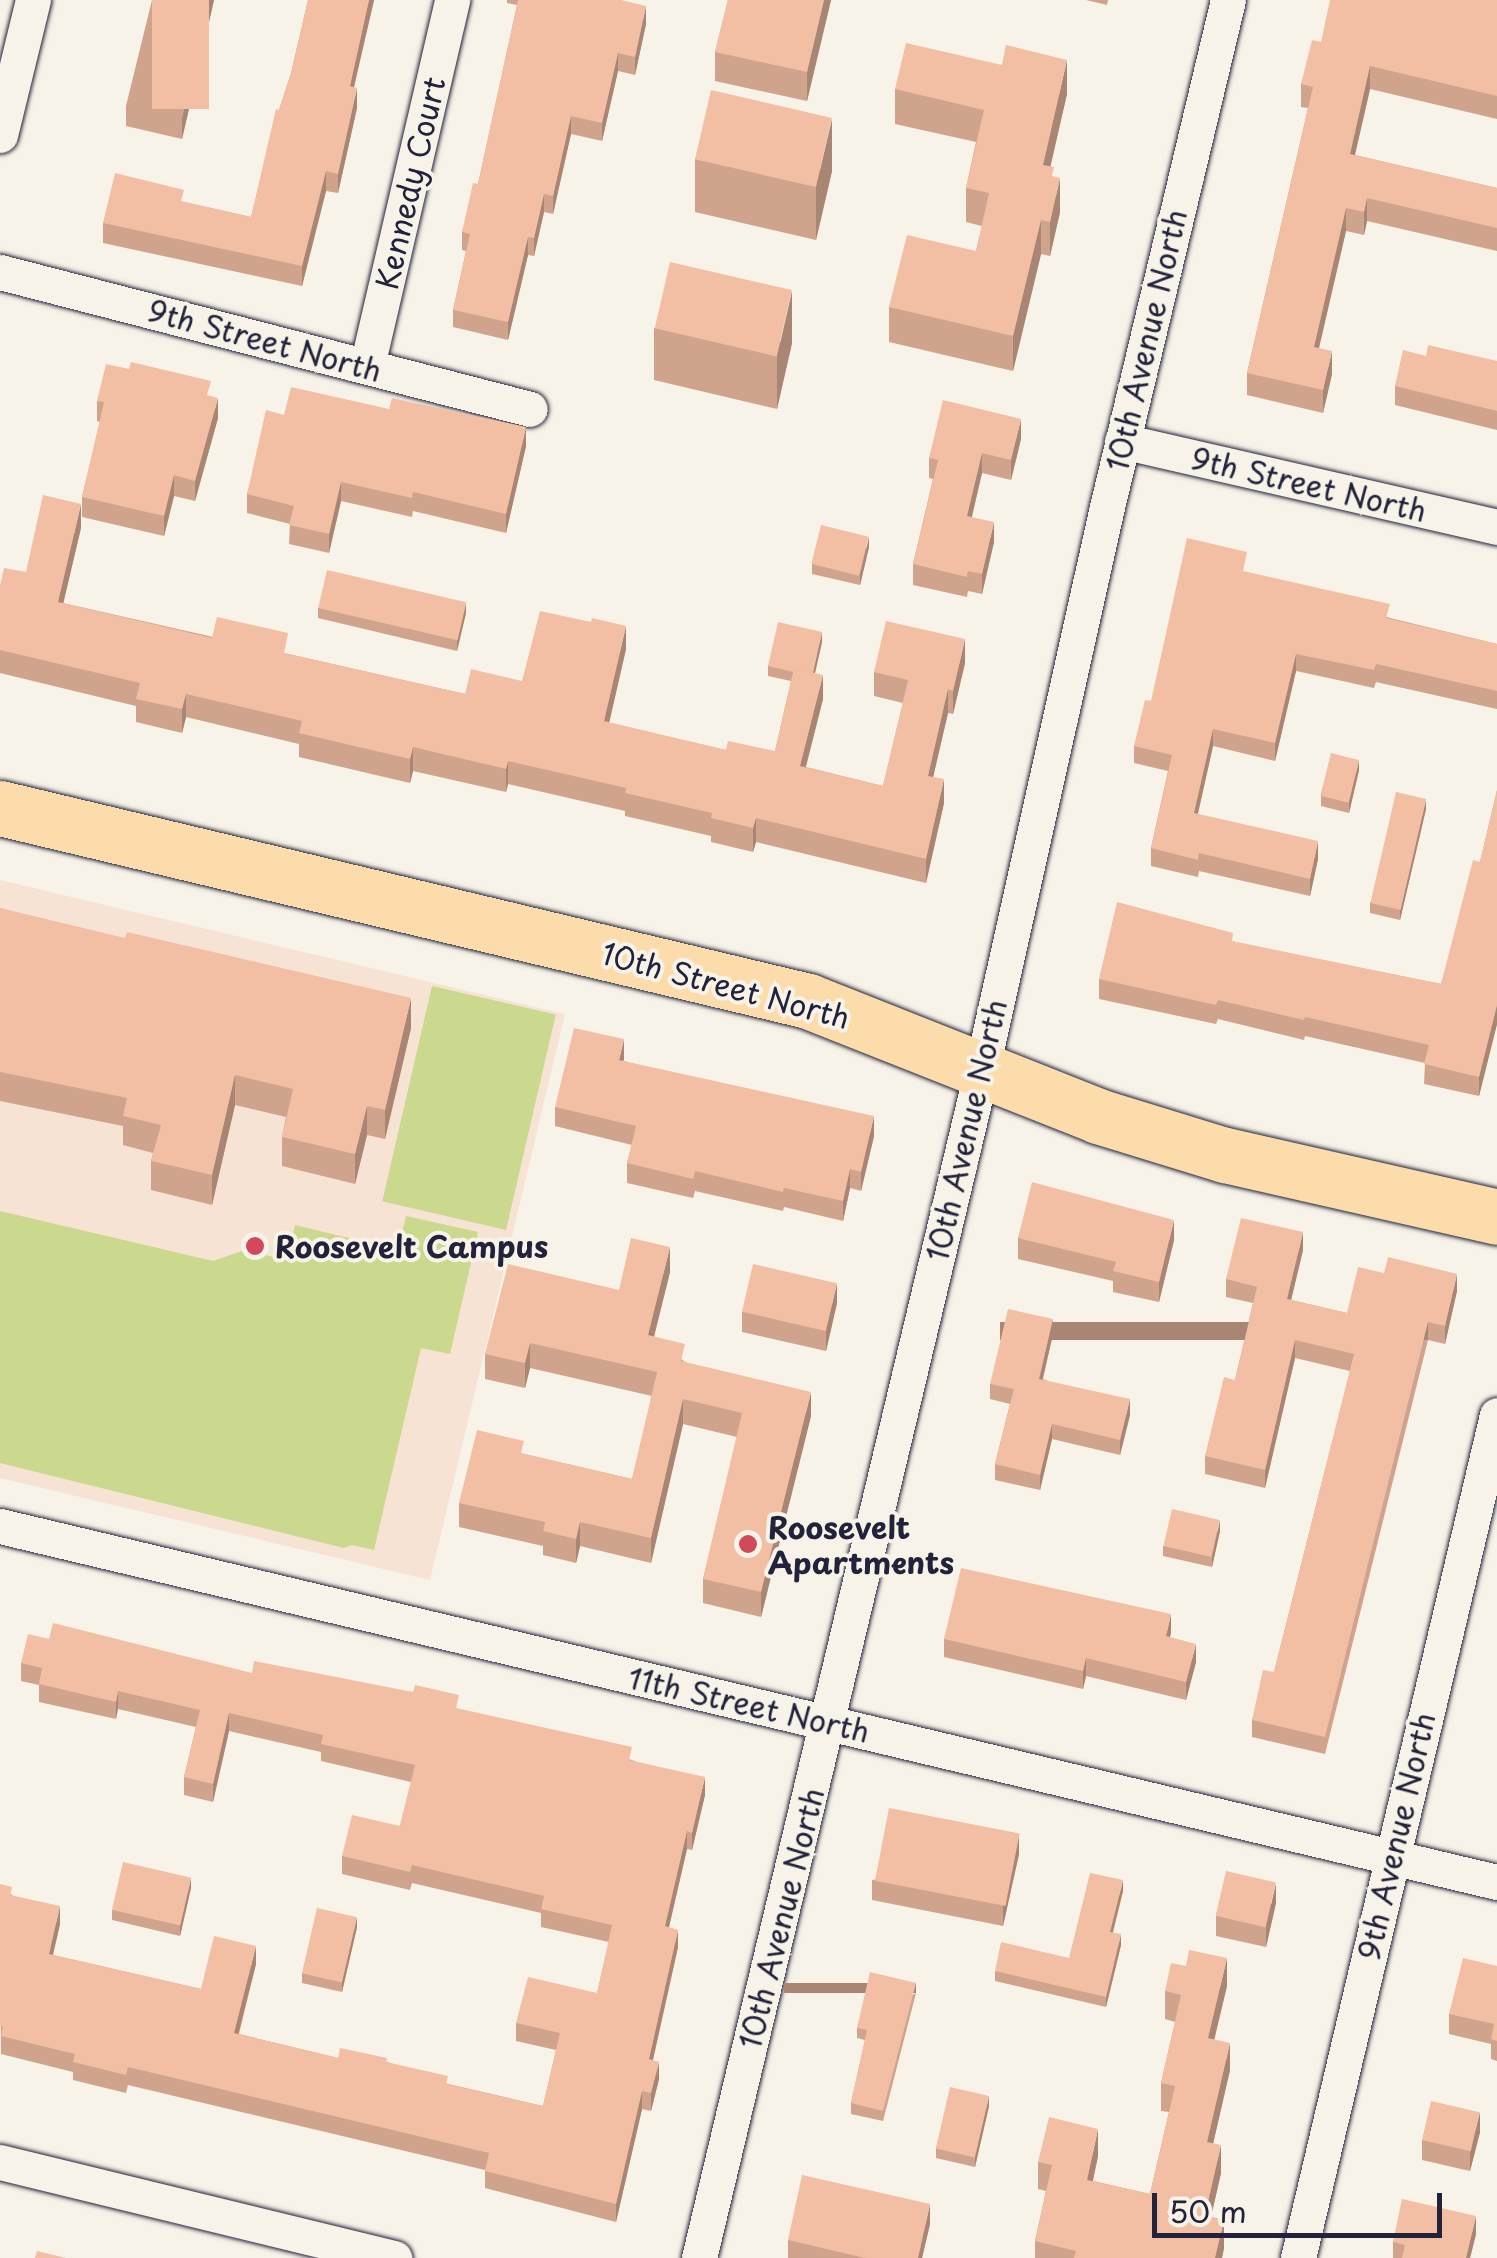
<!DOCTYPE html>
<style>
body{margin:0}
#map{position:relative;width:1497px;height:2258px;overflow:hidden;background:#f7f3e8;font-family:"Playpen Sans",sans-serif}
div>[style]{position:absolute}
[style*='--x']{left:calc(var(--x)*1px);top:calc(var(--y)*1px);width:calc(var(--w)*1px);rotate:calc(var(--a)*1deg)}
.built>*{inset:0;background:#f6e3d4}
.green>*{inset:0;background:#cad98d;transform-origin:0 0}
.roads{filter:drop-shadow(0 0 2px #22223b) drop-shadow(0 0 2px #22223b)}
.street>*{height:35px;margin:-17.5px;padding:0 17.5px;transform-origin:17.5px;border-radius:17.5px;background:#f7f3e8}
.primary>*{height:55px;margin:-27.5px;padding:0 27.5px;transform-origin:27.5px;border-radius:27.5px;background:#fddcac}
.wall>*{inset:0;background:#d0a38d}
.shaded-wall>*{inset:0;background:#a98573;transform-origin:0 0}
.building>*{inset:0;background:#f2bea4;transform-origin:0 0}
.dots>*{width:28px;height:28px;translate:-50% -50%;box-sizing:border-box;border:5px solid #f7f3e8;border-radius:50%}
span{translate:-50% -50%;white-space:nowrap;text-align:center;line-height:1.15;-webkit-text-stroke:8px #f7f3e8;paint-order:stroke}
.street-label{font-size:30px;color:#22223b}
.poi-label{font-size:30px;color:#22223b;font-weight:700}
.left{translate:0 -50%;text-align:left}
.scale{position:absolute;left:1152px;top:2193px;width:290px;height:45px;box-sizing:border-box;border:5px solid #22223b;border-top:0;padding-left:12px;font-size:30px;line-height:35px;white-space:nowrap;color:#22223b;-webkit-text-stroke:8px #f7f3e8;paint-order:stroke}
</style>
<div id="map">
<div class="built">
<i style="clip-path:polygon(0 880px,565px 1014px,430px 1580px,0 1478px)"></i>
</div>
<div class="green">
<i style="left:432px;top:986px;width:127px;height:221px;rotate:13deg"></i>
<i style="clip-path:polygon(0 1211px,213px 1261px,245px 1250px,286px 1260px,295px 1225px,398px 1250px,406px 1216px,478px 1232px,450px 1354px,421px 1348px,374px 1550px,352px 1545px,344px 1548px,0 1463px)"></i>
</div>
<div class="roads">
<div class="street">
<i style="--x:0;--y:135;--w:139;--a:-76.3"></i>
<i style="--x:0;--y:272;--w:547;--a:14.49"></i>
<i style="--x:367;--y:366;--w:376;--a:-76.9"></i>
<i style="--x:1122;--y:441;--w:385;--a:12.9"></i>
<i style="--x:0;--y:1526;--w:1539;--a:13.38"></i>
<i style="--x:0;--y:2162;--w:406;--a:13.7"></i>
<i style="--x:699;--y:2258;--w:1223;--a:-76.62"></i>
<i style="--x:982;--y:1068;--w:575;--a:-77.44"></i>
<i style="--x:1107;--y:507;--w:521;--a:-76.58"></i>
<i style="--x:1298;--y:2258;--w:866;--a:-76.72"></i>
</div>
<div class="primary">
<i style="--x:0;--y:808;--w:831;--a:13.43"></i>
<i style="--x:808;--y:1001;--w:312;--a:21.6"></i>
<i style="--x:1098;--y:1116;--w:133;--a:17.1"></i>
<i style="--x:1225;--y:1155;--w:279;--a:12.8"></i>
</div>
</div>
<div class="wall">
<i style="clip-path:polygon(152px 0,214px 0,182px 139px,126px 126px,126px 106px)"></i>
<i style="clip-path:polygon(308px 0,374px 0,354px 87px,357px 108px,338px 193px,326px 191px,302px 286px,103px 243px,103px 223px,184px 202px,251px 217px,279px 110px,291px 73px)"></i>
<i style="clip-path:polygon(507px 0,621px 0,646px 24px,635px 75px,618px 71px,602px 141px,571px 134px,553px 214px,544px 212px,534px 256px,528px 255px,508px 340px,453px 327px,453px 310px,466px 251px,462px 250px,462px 232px,478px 184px,517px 5px,507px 3px)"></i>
<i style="clip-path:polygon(728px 0,831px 0,807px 101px,715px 81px,715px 52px)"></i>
<i style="clip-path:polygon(1086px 0,1108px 0,1107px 5px)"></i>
<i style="clip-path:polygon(1497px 0,1497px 119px,1370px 89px,1355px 155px,1497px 188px,1497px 251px,1367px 221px,1364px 235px,1346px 231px,1319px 348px,1332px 374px,1323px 413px,1247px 395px,1247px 373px,1308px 108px,1301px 107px,1301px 84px,1321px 42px)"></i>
<i style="clip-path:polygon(895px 89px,1067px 94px,1050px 167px,1060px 212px,1050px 256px,1041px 254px,1013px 371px,889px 342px,889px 307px,976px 251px,982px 226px,966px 222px,966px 188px,976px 142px,895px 124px)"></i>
<i style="clip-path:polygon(695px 159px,832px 171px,816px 240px,695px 212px)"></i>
<i style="clip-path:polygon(654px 328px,792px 343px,777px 409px,654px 380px)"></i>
<i style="clip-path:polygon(1497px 361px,1497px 430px,1395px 405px,1395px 386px)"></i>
<i style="clip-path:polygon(211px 396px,218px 418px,195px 501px,174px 496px,164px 536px,82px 517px,82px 497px,100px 422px,97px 421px,97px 401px)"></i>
<i style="clip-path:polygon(284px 415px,526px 446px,506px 533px,413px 511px,412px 517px,341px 501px,329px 553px,289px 544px,290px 524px,247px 513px,247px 494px)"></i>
<i style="clip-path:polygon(1021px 439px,1011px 480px,982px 473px,972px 517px,994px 542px,982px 594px,968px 591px,967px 597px,913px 585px,913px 564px,933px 479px,929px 478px,929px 458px)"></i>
<i style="clip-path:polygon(81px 528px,63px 603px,465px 694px,522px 681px,626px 649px,609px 723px,726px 750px,775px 751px,791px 681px,768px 676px,768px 666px,822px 642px,815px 673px,823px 699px,806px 767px,883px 786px,903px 703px,874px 696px,874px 672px,965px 663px,953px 714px,948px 713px,933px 777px,944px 803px,926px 883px,756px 842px,753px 852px,711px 842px,711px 836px,625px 816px,625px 811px,508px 784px,506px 792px,413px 771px,410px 783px,299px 757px,299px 744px,186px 717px,182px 733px,136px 722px,136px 706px,0 673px,0 586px,26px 572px)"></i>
<i style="clip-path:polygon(869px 547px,860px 585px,812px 574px,812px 564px)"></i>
<i style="clip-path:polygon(1247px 572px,1390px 618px,1497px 644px,1497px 709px,1376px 682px,1374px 688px,1296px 671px,1275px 761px,1213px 746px,1198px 814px,1318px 859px,1310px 896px,1199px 871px,1198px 877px,1151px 866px,1151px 848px,1168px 771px,1134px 763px,1134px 746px,1151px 701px)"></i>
<i style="clip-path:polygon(318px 608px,466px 613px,457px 651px,318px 618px)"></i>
<i style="clip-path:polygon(1359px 770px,1349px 813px,1321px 806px,1321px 796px)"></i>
<i style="clip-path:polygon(1497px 790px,1497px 1024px,1479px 1096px,1424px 1084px,1425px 1063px,1305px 1036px,1304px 1040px,1218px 1019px,1216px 1024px,1099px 999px,1099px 979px,1233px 942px,1441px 984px,1480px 862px)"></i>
<i style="clip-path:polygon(1426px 809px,1400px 920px,1370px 913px,1370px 903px)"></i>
<i style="clip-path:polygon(0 908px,411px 1028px,385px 1139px,367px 1135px,355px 1184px,282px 1166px,282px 1137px,286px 1117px,235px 1105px,212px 1205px,151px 1190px,151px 1161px,153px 1153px,123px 1145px,123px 1126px,0 1101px)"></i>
<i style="clip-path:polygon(624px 1061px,874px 1136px,861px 1191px,850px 1188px,843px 1221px,784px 1207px,783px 1211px,695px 1191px,693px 1198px,627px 1183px,627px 1163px,632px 1145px,555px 1126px,555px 1107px)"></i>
<i style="clip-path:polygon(1018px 1238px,1174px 1240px,1159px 1302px,1113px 1292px,1113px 1281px,1018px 1259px)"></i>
<i style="clip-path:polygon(1303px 1250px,1291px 1300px,1347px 1313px,1457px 1291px,1445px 1344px,1428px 1340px,1325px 1754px,1252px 1737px,1252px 1720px,1274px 1672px,1350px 1371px,1295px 1358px,1265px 1488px,1205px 1474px,1205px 1456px,1235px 1380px,1253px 1303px,1226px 1297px,1226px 1279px)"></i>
<i style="clip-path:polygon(670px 1272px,654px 1337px,685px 1362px,811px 1416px,761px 1617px,703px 1603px,703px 1579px,737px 1437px,683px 1424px,651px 1563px,580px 1546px,576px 1563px,543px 1555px,543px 1546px,459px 1527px,459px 1503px,524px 1454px,632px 1479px,652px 1396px,530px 1368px,525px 1388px,485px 1379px,485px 1354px,619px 1290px)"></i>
<i style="clip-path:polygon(837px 1303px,826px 1351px,742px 1332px,742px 1312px)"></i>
<i style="clip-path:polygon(1053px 1334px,1043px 1379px,1130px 1415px,1120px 1455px,1052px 1439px,1040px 1490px,995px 1480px,995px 1464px,1010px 1404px,990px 1399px,990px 1384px)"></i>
<i style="clip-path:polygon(1220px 1531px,1212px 1567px,1163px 1556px,1163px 1546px)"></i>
<i style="clip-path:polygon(1171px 1632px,1170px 1637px,1196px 1662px,1186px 1700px,1086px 1676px,1083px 1689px,944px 1657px,944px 1639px)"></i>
<i style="clip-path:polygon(49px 1639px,459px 1709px,632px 1760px,705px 1795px,692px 1850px,687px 1849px,669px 1927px,678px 1947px,653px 2060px,659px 2079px,651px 2111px,642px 2109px,616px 2222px,485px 2188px,485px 2170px,128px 2085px,126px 2093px,73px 2080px,73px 2072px,1px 2054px,0 1884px,12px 1895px,60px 1924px,53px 1955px,201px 1989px,256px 1964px,239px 2034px,338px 2058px,387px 2062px,448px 2084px,543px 2106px,556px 2050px,516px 2041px,516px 2023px,597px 1993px,609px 1942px,541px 1927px,541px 1913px,412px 1883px,410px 1890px,342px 1874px,342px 1856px,400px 1826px,411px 1782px,321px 1761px,321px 1752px,229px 1731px,213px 1802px,184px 1795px,184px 1777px,196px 1727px,118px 1709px,116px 1719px,39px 1702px,39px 1685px,21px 1681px,21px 1663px)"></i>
<i style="clip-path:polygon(1019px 1854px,1003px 1926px,872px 1900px,872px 1880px)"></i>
<i style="clip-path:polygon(191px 1888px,180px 1936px,112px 1920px,112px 1910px)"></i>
<i style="clip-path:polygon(1123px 1891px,1113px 1933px,1121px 1945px,1106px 2007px,995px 1981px,995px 1971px,1069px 1958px)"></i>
<i style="clip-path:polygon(1276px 1903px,1266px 1947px,1216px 1936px,1216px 1916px)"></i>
<i style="clip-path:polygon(357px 1927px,342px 1992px,302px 1983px,302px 1973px)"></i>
<i style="clip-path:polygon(1497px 1966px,1497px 2061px,1491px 2059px,1491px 2044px,1449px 2034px,1449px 2014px)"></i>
<i style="clip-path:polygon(1227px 1986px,1214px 2039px,1230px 2070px,1213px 2144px,1221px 2173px,1211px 2217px,1224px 2248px,1222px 2258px,1035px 2258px,1035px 2241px,1046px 2191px,1038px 2189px,1038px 2162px,1098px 2156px,1093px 2181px,1150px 2194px,1169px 2112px,1161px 2111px,1161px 2083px,1175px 2022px,1165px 2019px,1165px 1991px)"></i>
<i style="clip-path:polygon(916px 1993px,883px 2121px,851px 2114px,851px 2103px,865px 2040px,857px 2038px,857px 2028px)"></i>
<i style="clip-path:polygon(989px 2106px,975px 2167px,936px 2158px,936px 2148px)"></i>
<i style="clip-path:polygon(1480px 2132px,1470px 2171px,1422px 2160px,1422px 2140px)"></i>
<i style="clip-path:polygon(930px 2224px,922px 2258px,788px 2258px,788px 2240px)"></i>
<i style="clip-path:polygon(1476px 2234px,1470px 2258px,1393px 2258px,1393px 2242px)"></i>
</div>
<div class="shaded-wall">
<i style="clip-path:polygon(209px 0,214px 0,182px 139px,182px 119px)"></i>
<i style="clip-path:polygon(369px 0,374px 0,352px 95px,350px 86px)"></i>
<i style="clip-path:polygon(824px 0,831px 0,807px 101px,807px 72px)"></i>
<i style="clip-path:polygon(646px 6px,646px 24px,635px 75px,635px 57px)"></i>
<i style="clip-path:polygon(618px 53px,618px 71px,602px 141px,602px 123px)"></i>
<i style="clip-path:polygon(1067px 60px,1067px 94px,1043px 199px,1043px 165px)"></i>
<i style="clip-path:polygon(1370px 66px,1370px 89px,1350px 176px,1350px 154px)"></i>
<i style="clip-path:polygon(357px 88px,357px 108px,338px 193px,338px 174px)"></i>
<i style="clip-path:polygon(571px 116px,571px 134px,553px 214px,553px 196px)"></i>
<i style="clip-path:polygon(832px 119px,832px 171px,816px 240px,816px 187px)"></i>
<i style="clip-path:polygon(326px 171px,326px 191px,302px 286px,302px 266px)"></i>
<i style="clip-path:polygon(1060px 178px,1060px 212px,1050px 256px,1050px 222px)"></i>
<i style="clip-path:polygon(544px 194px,544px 212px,534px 256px,534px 238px)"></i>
<i style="clip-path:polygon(1367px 198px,1367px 221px,1364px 235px,1364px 212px)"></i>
<i style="clip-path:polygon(1346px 208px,1346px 231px,1314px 369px,1314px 347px)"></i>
<i style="clip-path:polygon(1041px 220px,1041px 254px,1013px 371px,1013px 336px)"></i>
<i style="clip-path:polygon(528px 237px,528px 255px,508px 340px,508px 322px)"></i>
<i style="clip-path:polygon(792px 291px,792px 343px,777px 409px,777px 357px)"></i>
<i style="clip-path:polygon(1332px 351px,1332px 374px,1323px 413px,1323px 390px)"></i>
<i style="clip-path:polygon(218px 398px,218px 418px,195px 501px,195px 481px)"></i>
<i style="clip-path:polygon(1021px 419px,1021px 439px,1011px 480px,1011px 460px)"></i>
<i style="clip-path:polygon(526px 427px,526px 446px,506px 533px,506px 514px)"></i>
<i style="clip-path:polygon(982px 453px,982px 473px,967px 536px,967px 516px)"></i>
<i style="clip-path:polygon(174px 475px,174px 496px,164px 536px,164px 516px)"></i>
<i style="clip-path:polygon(341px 482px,341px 501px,329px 553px,329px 534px)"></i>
<i style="clip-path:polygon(81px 504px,81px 528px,58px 626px,58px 602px)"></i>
<i style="clip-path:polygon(994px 522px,994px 542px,982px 594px,982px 574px)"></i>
<i style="clip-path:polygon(869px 537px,869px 547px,860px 585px,860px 575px)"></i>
<i style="clip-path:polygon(466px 602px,466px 613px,457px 651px,457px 640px)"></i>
<i style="clip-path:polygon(626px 626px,626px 649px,604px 745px,604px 721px)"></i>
<i style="clip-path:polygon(822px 632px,822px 642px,812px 686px,812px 676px)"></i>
<i style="clip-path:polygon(965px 639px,965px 663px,953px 714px,953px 691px)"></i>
<i style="clip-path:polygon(1296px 654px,1296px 671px,1275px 761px,1275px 743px)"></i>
<i style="clip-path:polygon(823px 675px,823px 699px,800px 789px,800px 766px)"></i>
<i style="clip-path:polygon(948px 689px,948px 713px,928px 799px,928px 776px)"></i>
<i style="clip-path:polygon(186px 694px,186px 717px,182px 733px,182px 709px)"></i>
<i style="clip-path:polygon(1213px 729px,1213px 746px,1194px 830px,1194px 813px)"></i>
<i style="clip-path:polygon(413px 747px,413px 771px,410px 783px,410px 759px)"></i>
<i style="clip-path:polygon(1359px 760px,1359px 770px,1349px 813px,1349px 803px)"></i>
<i style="clip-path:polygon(508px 761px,508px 784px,506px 792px,506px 769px)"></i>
<i style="clip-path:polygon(944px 779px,944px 803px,926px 883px,926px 859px)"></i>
<i style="clip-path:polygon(1426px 799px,1426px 809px,1400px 920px,1400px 910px)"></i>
<i style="clip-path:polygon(756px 818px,756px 842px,753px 852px,753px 828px)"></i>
<i style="clip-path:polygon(1318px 841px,1318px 859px,1310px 896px,1310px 879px)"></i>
<i style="clip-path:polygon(411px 998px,411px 1028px,385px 1139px,385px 1110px)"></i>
<i style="clip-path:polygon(1497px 1005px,1497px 1024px,1479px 1096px,1479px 1077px)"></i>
<i style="clip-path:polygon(624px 1039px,624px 1059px,619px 1079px,619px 1060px)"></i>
<i style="clip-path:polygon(235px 1075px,235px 1105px,212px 1205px,212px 1175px)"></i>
<i style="clip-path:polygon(367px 1106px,367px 1135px,355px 1184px,355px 1154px)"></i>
<i style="clip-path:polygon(874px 1116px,874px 1136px,861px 1191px,861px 1172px)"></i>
<i style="clip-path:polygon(850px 1169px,850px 1188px,843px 1221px,843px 1201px)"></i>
<i style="clip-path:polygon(1174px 1220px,1174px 1240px,1159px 1302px,1159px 1282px)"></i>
<i style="clip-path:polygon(1303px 1232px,1303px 1250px,1287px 1317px,1287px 1299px)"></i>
<i style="clip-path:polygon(670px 1247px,670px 1272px,648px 1360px,648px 1335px)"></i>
<i style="clip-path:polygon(1457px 1274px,1457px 1291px,1445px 1344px,1445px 1326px)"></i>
<i style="clip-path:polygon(837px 1283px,837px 1303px,826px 1351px,826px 1331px)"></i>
<i style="clip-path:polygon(1053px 1319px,1053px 1334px,1039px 1394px,1039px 1379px)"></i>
<i style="left:1428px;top:1322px;width:18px;height:428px;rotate:90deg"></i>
<i style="clip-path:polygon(1295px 1340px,1295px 1358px,1265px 1488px,1265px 1470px)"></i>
<i style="clip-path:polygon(530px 1343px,530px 1368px,525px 1388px,525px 1363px)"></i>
<i style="clip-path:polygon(811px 1392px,811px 1416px,761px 1617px,761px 1592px)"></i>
<i style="clip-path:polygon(683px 1399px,683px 1424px,651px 1563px,651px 1538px)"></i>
<i style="clip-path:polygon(1130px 1399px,1130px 1415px,1120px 1455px,1120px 1440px)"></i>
<i style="clip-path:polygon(1052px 1424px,1052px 1439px,1040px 1490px,1040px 1475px)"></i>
<i style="clip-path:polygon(1220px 1520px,1220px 1531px,1212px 1567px,1212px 1557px)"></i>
<i style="clip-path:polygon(580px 1522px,580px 1546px,576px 1563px,576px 1539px)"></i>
<i style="clip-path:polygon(1171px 1614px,1171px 1632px,1166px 1654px,1166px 1636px)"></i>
<i style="clip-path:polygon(1196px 1644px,1196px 1662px,1186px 1700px,1186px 1682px)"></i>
<i style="clip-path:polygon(1086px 1658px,1086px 1676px,1083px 1689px,1083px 1671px)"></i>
<i style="clip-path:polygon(118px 1691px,118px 1709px,116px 1719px,116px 1702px)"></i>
<i style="clip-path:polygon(229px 1713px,229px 1731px,213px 1802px,213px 1784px)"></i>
<i style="clip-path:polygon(705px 1777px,705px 1795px,692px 1850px,692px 1833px)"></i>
<i style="clip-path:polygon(687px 1831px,687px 1849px,665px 1944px,665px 1926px)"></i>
<i style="clip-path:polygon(1019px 1834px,1019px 1854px,1003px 1926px,1003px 1906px)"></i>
<i style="clip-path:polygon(191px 1878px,191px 1888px,180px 1936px,180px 1926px)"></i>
<i style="clip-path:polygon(1123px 1880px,1123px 1891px,1110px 1942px,1110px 1932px)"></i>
<i style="clip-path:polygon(1276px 1883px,1276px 1903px,1266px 1947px,1266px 1927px)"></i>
<i style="clip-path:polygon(60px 1906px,60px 1924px,49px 1971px,49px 1954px)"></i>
<i style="clip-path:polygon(357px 1917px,357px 1927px,342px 1992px,342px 1982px)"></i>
<i style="clip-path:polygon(678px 1930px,678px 1947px,649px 2077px,649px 2059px)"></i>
<i style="clip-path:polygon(1121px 1934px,1121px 1945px,1106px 2007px,1106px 1997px)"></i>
<i style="clip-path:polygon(256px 1946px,256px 1964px,234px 2050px,234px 2033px)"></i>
<i style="clip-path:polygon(1227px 1958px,1227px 1986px,1208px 2066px,1208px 2038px)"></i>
<i style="left:916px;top:1983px;width:10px;height:132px;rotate:90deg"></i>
<i style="clip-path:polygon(1230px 2043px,1230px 2070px,1207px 2170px,1207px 2142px)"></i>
<i style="clip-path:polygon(659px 2062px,659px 2079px,651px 2111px,651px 2093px)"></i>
<i style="clip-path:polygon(642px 2091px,642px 2109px,616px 2222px,616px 2204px)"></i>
<i style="clip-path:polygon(989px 2096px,989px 2106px,975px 2167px,975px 2157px)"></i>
<i style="clip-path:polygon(1480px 2112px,1480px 2132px,1470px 2171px,1470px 2151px)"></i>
<i style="clip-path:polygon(1098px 2129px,1098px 2156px,1087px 2207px,1087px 2180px)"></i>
<i style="clip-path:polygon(1221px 2145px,1221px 2173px,1205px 2243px,1205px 2215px)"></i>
<i style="clip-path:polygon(930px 2204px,930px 2224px,922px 2258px,918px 2258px)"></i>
<i style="clip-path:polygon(1476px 2216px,1476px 2234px,1470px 2258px,1466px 2258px)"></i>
<i style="clip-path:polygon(1224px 2220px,1224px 2248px,1222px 2258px,1215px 2258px)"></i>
</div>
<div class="building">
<i style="left:152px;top:0;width:57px;height:109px"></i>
<i style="clip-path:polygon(308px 0,369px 0,350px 86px,357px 88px,338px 174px,326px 171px,302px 266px,103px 223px,115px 173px,184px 190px,181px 201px,251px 217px,276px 109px,279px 110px,291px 73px)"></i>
<i style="clip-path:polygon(518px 0,621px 0,646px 6px,635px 57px,618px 53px,602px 123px,571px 116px,553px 196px,544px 194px,534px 238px,528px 237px,508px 322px,453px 310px,470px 234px,462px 232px,473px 183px,478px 184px)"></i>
<i style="clip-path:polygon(728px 0,824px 0,807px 72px,715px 52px)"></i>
<i style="clip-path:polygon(1330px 0,1497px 0,1497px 96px,1370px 66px,1350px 154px,1497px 188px,1497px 228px,1367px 198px,1364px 212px,1346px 208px,1314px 347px,1332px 351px,1323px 390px,1247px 373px,1313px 87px,1301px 84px,1312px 40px,1321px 42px)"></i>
<i style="clip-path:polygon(906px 43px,1002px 65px,1006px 45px,1067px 60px,1043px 165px,1054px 167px,1052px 176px,1060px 178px,1050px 222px,1041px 220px,1013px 336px,889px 307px,907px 235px,976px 251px,989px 193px,966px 188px,984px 110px,895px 89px)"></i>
<i style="left:711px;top:90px;width:124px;height:71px;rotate:13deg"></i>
<i style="left:670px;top:262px;width:125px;height:68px;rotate:13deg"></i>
<i style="clip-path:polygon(1428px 345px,1497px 361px,1497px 411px,1395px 386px,1403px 350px,1426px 356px)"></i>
<i style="clip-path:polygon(131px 362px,211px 381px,207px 395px,218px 398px,195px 481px,174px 475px,164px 516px,82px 497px,104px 402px,97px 401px,106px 364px,129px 369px)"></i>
<i style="clip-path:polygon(291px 387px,389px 409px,392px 398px,526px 427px,506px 514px,413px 492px,412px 498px,341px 482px,329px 534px,289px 525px,294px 506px,247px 494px,266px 410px,284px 415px)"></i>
<i style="clip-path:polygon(943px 400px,1021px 419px,1011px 460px,982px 453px,967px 516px,994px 522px,982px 574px,968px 571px,967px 577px,913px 564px,938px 460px,929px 458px)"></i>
<i style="clip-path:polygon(43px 495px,81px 504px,58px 602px,212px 638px,217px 617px,288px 633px,284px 653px,465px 694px,471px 669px,522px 681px,540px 611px,591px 622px,592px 618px,626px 626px,604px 721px,726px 750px,728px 741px,775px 751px,794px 668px,823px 675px,800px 766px,883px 786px,908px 680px,874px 672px,886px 621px,965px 639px,953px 691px,948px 689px,928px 776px,944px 779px,926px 859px,756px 818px,753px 828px,711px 818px,712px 813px,625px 793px,626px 788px,508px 761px,506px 769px,413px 747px,410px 759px,299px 733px,302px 721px,186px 694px,182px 709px,136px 699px,140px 683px,0 650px,0 586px,4px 568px,26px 572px)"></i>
<i style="left:821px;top:525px;width:49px;height:40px;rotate:14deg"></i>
<i style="clip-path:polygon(1187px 538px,1247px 552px,1243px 571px,1390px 604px,1386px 618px,1497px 644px,1497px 691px,1376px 664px,1374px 670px,1296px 654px,1275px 743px,1213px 729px,1194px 813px,1318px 841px,1310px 879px,1199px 853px,1198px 860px,1151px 848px,1172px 755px,1134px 746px,1145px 700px,1151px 701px)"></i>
<i style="left:327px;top:570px;width:143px;height:39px;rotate:13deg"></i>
<i style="clip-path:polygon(778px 622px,822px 632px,813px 673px,794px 668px,793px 672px,768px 666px)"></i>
<i style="left:1331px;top:753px;width:29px;height:44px;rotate:14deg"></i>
<i style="clip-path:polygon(1497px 790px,1497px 1005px,1479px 1077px,1424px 1064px,1429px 1045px,1305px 1017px,1304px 1020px,1218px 1000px,1216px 1005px,1099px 979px,1117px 902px,1233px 933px,1232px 941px,1441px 984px,1473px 860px,1480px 862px)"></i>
<i style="left:1396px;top:792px;width:31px;height:114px;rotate:13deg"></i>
<i style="clip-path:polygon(0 908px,125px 938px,127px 932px,411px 998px,385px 1110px,367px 1106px,355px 1154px,282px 1137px,293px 1089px,235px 1075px,212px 1175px,151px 1161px,161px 1125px,123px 1116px,127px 1098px,0 1072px)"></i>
<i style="clip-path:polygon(574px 1028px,624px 1039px,619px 1060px,874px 1116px,861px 1172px,850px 1169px,843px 1201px,784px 1188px,783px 1192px,695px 1171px,693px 1179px,627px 1163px,636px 1126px,555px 1107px)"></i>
<i style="clip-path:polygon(1032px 1182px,1174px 1220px,1159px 1282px,1113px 1271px,1116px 1262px,1018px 1238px)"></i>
<i style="clip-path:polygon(1241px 1218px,1303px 1232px,1287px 1299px,1347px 1313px,1358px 1267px,1384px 1273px,1388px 1257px,1457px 1274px,1445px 1326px,1428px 1322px,1325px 1737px,1252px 1720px,1263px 1670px,1274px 1672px,1354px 1354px,1295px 1340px,1265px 1470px,1205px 1456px,1224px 1377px,1235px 1380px,1257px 1287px,1226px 1279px)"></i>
<i style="clip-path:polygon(631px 1238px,670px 1247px,648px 1335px,685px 1344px,681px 1361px,811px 1392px,761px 1592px,703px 1579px,742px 1413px,683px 1399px,651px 1538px,580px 1522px,576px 1539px,543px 1531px,545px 1522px,459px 1503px,477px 1430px,524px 1441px,521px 1453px,632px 1479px,657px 1372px,530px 1343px,525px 1363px,485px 1354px,508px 1264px,619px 1290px)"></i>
<i style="left:753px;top:1264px;width:86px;height:49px;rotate:13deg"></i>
<i style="clip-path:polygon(1008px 1309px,1053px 1319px,1039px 1379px,1130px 1399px,1120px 1440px,1052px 1424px,1040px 1475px,995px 1464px,1014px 1389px,990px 1384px)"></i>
<i style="left:1172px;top:1509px;width:49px;height:38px;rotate:13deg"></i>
<i style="clip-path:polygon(961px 1568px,1171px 1614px,1166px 1636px,1196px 1644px,1186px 1682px,1086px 1658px,1083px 1671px,944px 1639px)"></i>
<i style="clip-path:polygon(53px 1623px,252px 1673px,254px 1661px,413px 1692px,415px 1685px,459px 1695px,456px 1708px,632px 1747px,629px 1760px,705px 1777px,692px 1833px,687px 1831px,665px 1926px,678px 1930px,649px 2059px,659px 2062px,651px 2093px,642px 2091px,616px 2204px,485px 2171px,489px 2153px,128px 2067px,126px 2075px,73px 2062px,75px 2054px,1px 2036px,3px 2027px,0 2026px,0 1884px,12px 1887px,10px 1895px,60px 1906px,49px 1954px,201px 1989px,214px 1936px,256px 1946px,234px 2033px,338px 2058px,340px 2048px,387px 2058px,386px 2062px,448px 2076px,446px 2084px,543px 2106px,560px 2033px,516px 2023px,528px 1977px,597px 1993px,612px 1925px,541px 1909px,544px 1896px,412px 1865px,410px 1872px,342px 1856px,352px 1815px,400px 1826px,415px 1765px,321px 1744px,323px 1735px,229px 1713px,213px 1784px,184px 1777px,200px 1710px,118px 1691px,116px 1702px,39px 1684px,42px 1668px,21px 1663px,28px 1634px,49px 1639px)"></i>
<i style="left:889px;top:1808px;width:133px;height:74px;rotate:11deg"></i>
<i style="left:123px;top:1862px;width:70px;height:49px;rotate:13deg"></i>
<i style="left:1226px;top:1871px;width:51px;height:46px;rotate:13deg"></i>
<i style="clip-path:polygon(1090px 1873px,1123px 1880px,1110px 1932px,1121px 1934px,1106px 1997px,995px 1971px,1001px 1942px,1069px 1958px)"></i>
<i style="left:317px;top:1908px;width:41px;height:67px;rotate:13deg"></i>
<i style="clip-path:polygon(1189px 1950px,1227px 1958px,1208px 2038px,1230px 2043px,1207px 2142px,1221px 2145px,1205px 2215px,1224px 2220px,1215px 2258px,1074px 2258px,1076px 2251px,1035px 2241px,1052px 2165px,1038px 2162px,1049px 2117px,1098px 2129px,1087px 2180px,1150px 2194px,1175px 2086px,1161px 2083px,1181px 1995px,1165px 1991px,1171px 1963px,1186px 1966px)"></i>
<i style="clip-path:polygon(1463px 1958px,1497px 1966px,1497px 2041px,1491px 2039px,1494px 2024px,1449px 2014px)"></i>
<i style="clip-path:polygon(870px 1972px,916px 1983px,883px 2111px,851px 2103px,867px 2030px,857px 2028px)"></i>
<i style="left:950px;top:2087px;width:40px;height:63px;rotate:13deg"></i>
<i style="left:1431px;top:2101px;width:50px;height:40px;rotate:13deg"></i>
<i style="clip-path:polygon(802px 2175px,930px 2204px,918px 2258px,865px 2258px,788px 2240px)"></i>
<i style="clip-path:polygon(1402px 2199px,1476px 2216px,1466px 2258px,1402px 2258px,1405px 2245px,1393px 2242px)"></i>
<i style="clip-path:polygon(37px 2251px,66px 2258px,35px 2258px)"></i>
</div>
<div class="dots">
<i style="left:255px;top:1246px;background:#d1495b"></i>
<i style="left:748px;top:1544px;background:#d1495b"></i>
</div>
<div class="street-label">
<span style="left:410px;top:183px;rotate:-77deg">Kennedy Court</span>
<span style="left:265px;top:340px;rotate:15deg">9th Street North</span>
<span style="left:1146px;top:340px;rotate:-77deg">10th Avenue North</span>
<span style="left:1309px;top:484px;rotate:13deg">9th Street North</span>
<span style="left:726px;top:985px;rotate:15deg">10th Street North</span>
<span style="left:966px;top:1130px;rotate:-77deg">10th Avenue North</span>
<span style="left:749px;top:1704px;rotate:13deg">11th Street North</span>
<span style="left:1396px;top:1836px;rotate:-77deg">9th Avenue North</span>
<span style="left:781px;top:1918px;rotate:-76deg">10th Avenue North</span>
</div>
<div class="poi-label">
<span class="left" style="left:275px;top:1246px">Roosevelt Campus</span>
<span class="left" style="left:768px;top:1544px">Roosevelt<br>Apartments</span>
</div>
<div class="scale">50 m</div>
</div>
